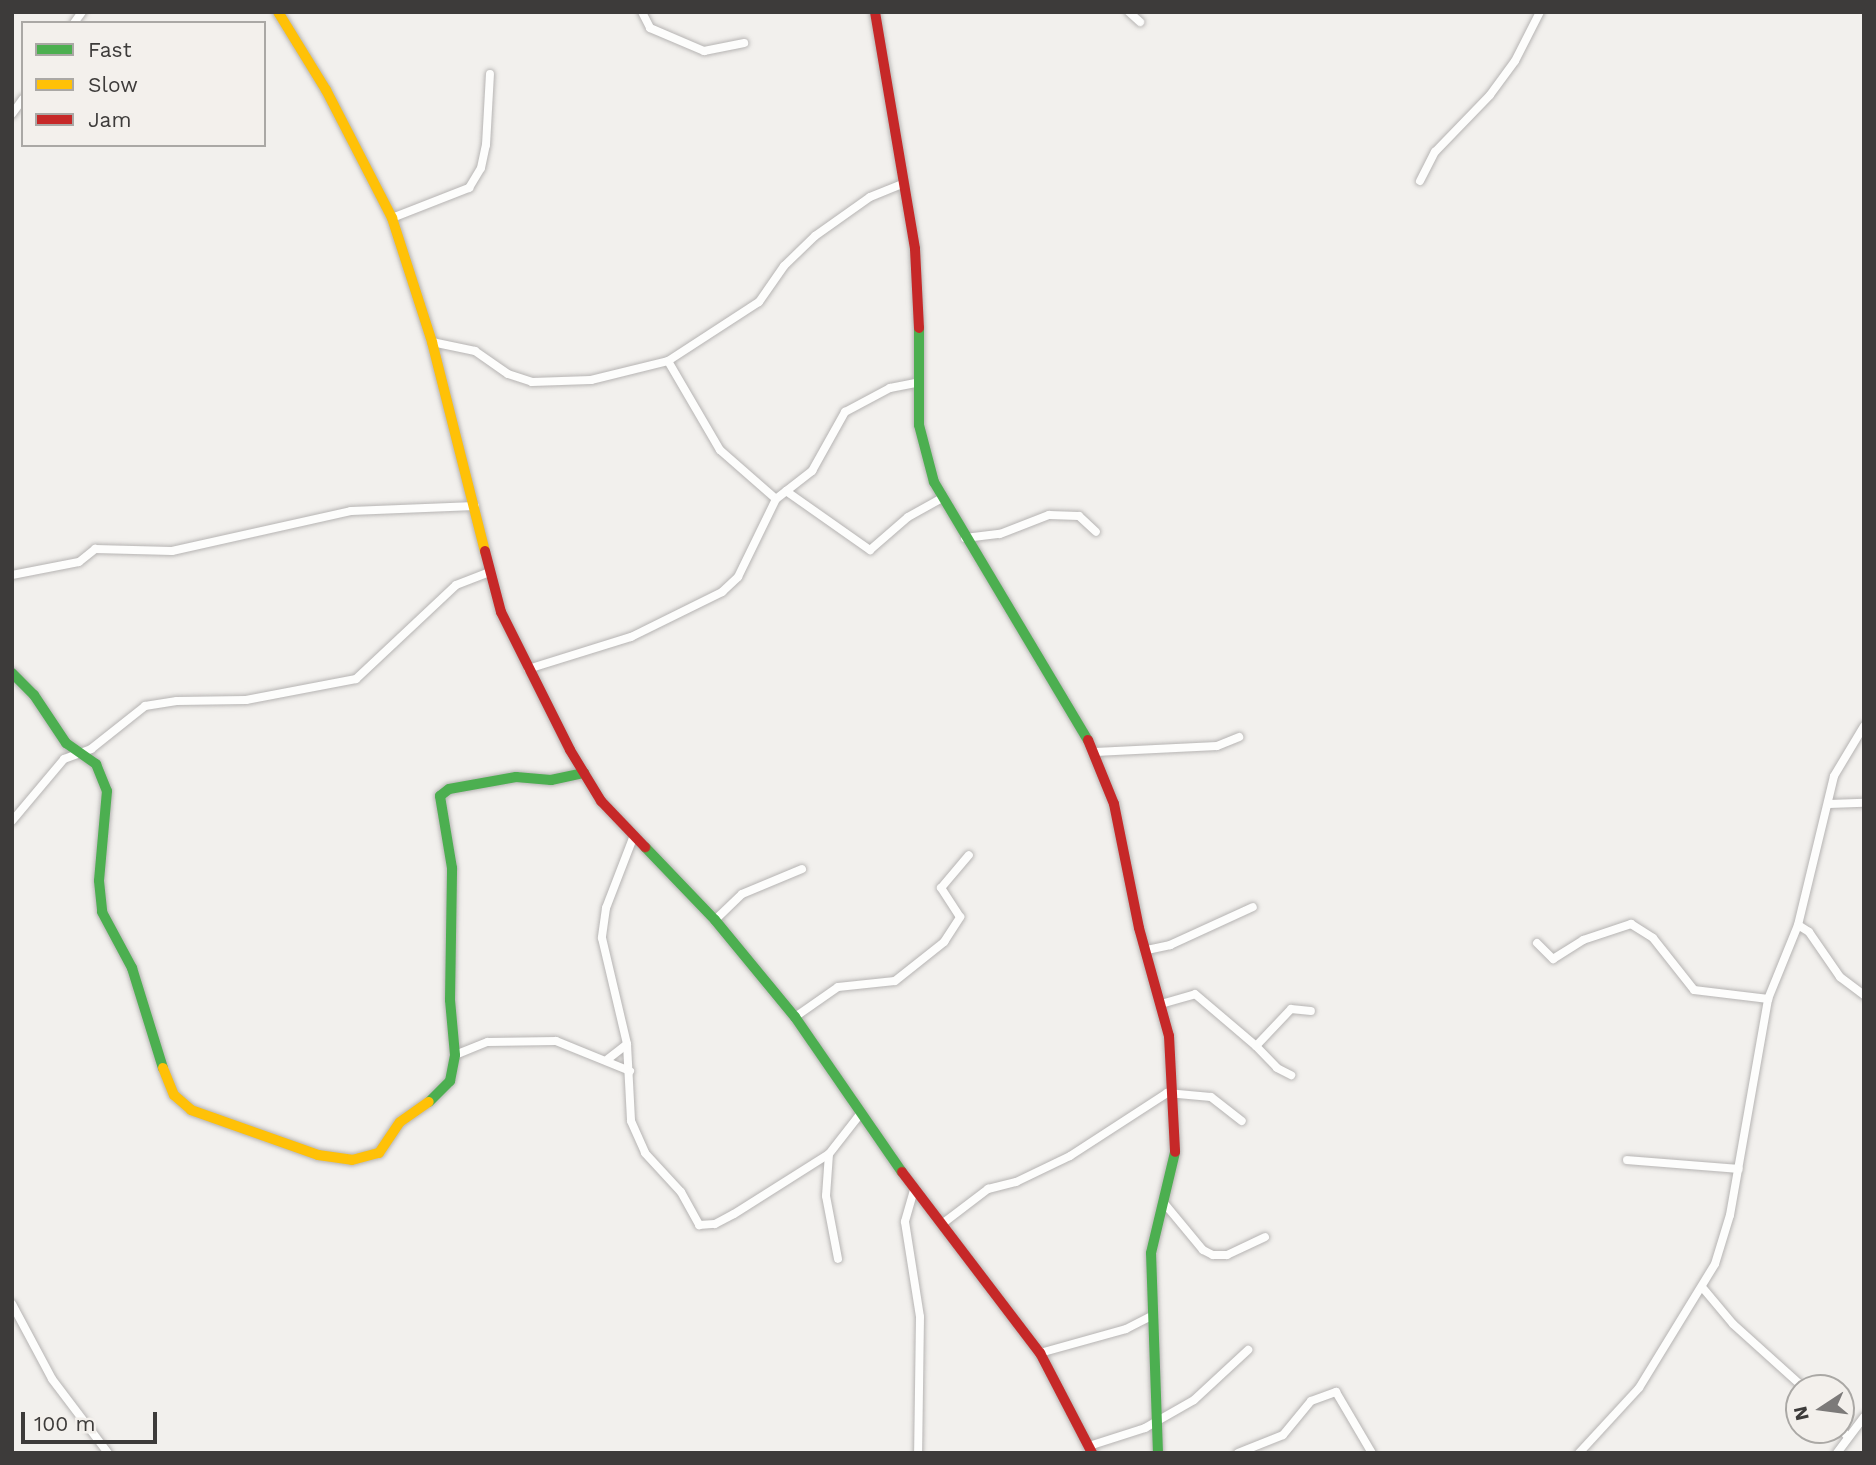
<!DOCTYPE html>
<style>
body{margin:0}
#map{position:relative;width:1876px;height:1465px;overflow:hidden;background:#f2f0ed;font-family:"Work Sans",sans-serif}
div>[style]{position:absolute}
[style*='--x']{left:calc(var(--x)*1px);top:calc(var(--y)*1px);width:calc(var(--w)*1px);rotate:calc(var(--a)*1deg)}
.roads{filter:drop-shadow(0 0 2px #b6b4b3) drop-shadow(0 0 2px #b6b4b3)}
.street>*{height:8px;margin:-4px;padding:0 4px;transform-origin:4px;border-radius:4px;background:#fdfdfc}
.fast>*{height:10px;margin:-5px;padding:0 5px;transform-origin:5px;border-radius:5px;background:#4caf50}
.slow>*{height:10px;margin:-5px;padding:0 5px;transform-origin:5px;border-radius:5px;background:#ffc107}
.jam>*{height:10px;margin:-5px;padding:0 5px;transform-origin:5px;border-radius:5px;background:#c62828}
span{translate:-50% -50%;white-space:nowrap;text-align:center;line-height:1.15;-webkit-text-stroke:5px #f3f0ec;paint-order:stroke}
.frame{position:absolute;inset:0;border:14px solid #3d3b3a;pointer-events:none}
.legend{position:absolute;left:21px;top:21px;width:245px;height:126px;box-sizing:border-box;background:#f3f0ec;border:2px solid #aaa8a5;margin:0;padding:9px 12px;list-style:none;font-size:21px;color:#3d3b3a}
.legend li{display:flex;align-items:center;gap:14px;height:35px}
.legend b{width:35px;border:2px solid #aaa8a5}
.north{position:absolute;left:1785px;top:1374px;width:70px;height:70px;box-sizing:border-box;background:#f3f0ec;border:2px solid #aaa8a5;border-radius:50%;rotate:257deg;font-size:19px;font-weight:700;line-height:28px;text-align:center;color:#3d3b3a}
.north::after{content:'';display:block;margin:auto;width:24px;height:32px;background:#7c7a79;clip-path:polygon(50% 0,100% 100%,50% 72%,0 100%)}
.scale{position:absolute;left:21px;top:1412px;width:136px;height:32px;box-sizing:border-box;border:4px solid #3d3b3a;border-top:0;padding-left:9px;font-size:21px;line-height:24px;white-space:nowrap;color:#3d3b3a;-webkit-text-stroke:5px #f3f0ec;paint-order:stroke}
</style>
<div id="map">
<div class="roads">
<div class="street">
<i style="--x:642;--y:12;--w:18;--a:63"></i>
<i style="--x:650;--y:28;--w:59;--a:23.1"></i>
<i style="--x:704;--y:51;--w:41;--a:-11.3"></i>
<i style="--x:1129;--y:12;--w:15;--a:42"></i>
<i style="--x:74;--y:23;--w:14;--a:-54"></i>
<i style="--x:12;--y:114;--w:19;--a:-54"></i>
<i style="--x:1420;--y:181;--w:33;--a:-63"></i>
<i style="--x:1435;--y:152;--w:79;--a:-46"></i>
<i style="--x:1490;--y:95;--w:42;--a:-53.7"></i>
<i style="--x:1515;--y:61;--w:55;--a:-63"></i>
<i style="--x:392;--y:218;--w:83;--a:-21.3"></i>
<i style="--x:469;--y:188;--w:23;--a:-59"></i>
<i style="--x:481;--y:168;--w:24;--a:-78"></i>
<i style="--x:486;--y:145;--w:71;--a:-86.8"></i>
<i style="--x:432;--y:342;--w:44;--a:11.8"></i>
<i style="--x:475;--y:351;--w:40;--a:34.9"></i>
<i style="--x:508;--y:374;--w:25;--a:18"></i>
<i style="--x:532;--y:382;--w:59;--a:-1.9"></i>
<i style="--x:591;--y:380;--w:79;--a:-13.9"></i>
<i style="--x:668;--y:361;--w:108;--a:-33"></i>
<i style="--x:759;--y:302;--w:44;--a:-55.2"></i>
<i style="--x:784;--y:266;--w:43;--a:-44.1"></i>
<i style="--x:815;--y:236;--w:67;--a:-35.3"></i>
<i style="--x:870;--y:197;--w:37;--a:-22"></i>
<i style="--x:668;--y:361;--w:103;--a:59.7"></i>
<i style="--x:720;--y:450;--w:74;--a:41.2"></i>
<i style="--x:786;--y:491;--w:103;--a:35.1"></i>
<i style="--x:870;--y:550;--w:50;--a:-41"></i>
<i style="--x:908;--y:517;--w:38;--a:-29"></i>
<i style="--x:965;--y:538;--w:35;--a:-7"></i>
<i style="--x:1000;--y:534;--w:53;--a:-21.2"></i>
<i style="--x:1049;--y:515;--w:30;--a:2"></i>
<i style="--x:1079;--y:516;--w:23;--a:43"></i>
<i style="--x:12;--y:575;--w:68;--a:-11"></i>
<i style="--x:79;--y:562;--w:21;--a:-39"></i>
<i style="--x:95;--y:549;--w:77;--a:1.5"></i>
<i style="--x:172;--y:551;--w:183;--a:-12.6"></i>
<i style="--x:351;--y:511;--w:124;--a:-2.3"></i>
<i style="--x:528;--y:669;--w:108;--a:-17.3"></i>
<i style="--x:631;--y:637;--w:102;--a:-26.3"></i>
<i style="--x:722;--y:592;--w:22;--a:-43"></i>
<i style="--x:738;--y:577;--w:87;--a:-64"></i>
<i style="--x:776;--y:499;--w:46;--a:-37.9"></i>
<i style="--x:812;--y:471;--w:68;--a:-60.8"></i>
<i style="--x:845;--y:412;--w:51;--a:-28.1"></i>
<i style="--x:890;--y:388;--w:26;--a:-11"></i>
<i style="--x:1095;--y:752;--w:122;--a:-2.8"></i>
<i style="--x:1217;--y:746;--w:24;--a:-22"></i>
<i style="--x:1829;--y:804;--w:35;--a:-2"></i>
<i style="--x:12;--y:821;--w:81;--a:-50"></i>
<i style="--x:64;--y:759;--w:29;--a:-20"></i>
<i style="--x:91;--y:749;--w:69;--a:-38.5"></i>
<i style="--x:145;--y:706;--w:32;--a:-9"></i>
<i style="--x:177;--y:701;--w:69;--a:-0.8"></i>
<i style="--x:246;--y:700;--w:112;--a:-10.8"></i>
<i style="--x:356;--y:679;--w:137;--a:-43.2"></i>
<i style="--x:456;--y:585;--w:36;--a:-21"></i>
<i style="--x:633;--y:838;--w:75;--a:111.1"></i>
<i style="--x:606;--y:908;--w:30;--a:98"></i>
<i style="--x:602;--y:938;--w:109;--a:76.7"></i>
<i style="--x:627;--y:1044;--w:77;--a:87"></i>
<i style="--x:631;--y:1121;--w:35;--a:66"></i>
<i style="--x:645;--y:1153;--w:53;--a:47.3"></i>
<i style="--x:681;--y:1192;--w:38;--a:61"></i>
<i style="--x:699;--y:1225;--w:16;--a:-4"></i>
<i style="--x:715;--y:1224;--w:21;--a:-28"></i>
<i style="--x:734;--y:1214;--w:112;--a:-32.3"></i>
<i style="--x:829;--y:1154;--w:52;--a:-52"></i>
<i style="--x:715;--y:920;--w:37;--a:-44"></i>
<i style="--x:742;--y:894;--w:65;--a:-22.6"></i>
<i style="--x:1798;--y:925;--w:13;--a:32"></i>
<i style="--x:1809;--y:932;--w:55;--a:55.4"></i>
<i style="--x:1840;--y:977;--w:30;--a:37"></i>
<i style="--x:1537;--y:943;--w:23;--a:45"></i>
<i style="--x:1553;--y:959;--w:36;--a:-32"></i>
<i style="--x:1583;--y:940;--w:51;--a:-18.4"></i>
<i style="--x:1631;--y:924;--w:26;--a:32"></i>
<i style="--x:1653;--y:938;--w:66;--a:51.7"></i>
<i style="--x:1694;--y:990;--w:75;--a:6.9"></i>
<i style="--x:1147;--y:950;--w:24;--a:-12"></i>
<i style="--x:1170;--y:945;--w:91;--a:-24.6"></i>
<i style="--x:1161;--y:1004;--w:35;--a:-16"></i>
<i style="--x:1195;--y:994;--w:80;--a:40.4"></i>
<i style="--x:1256;--y:1046;--w:51;--a:-46.6"></i>
<i style="--x:1291;--y:1009;--w:20;--a:6"></i>
<i style="--x:795;--y:1017;--w:52;--a:-34.9"></i>
<i style="--x:838;--y:987;--w:57;--a:-6"></i>
<i style="--x:895;--y:981;--w:63;--a:-38.5"></i>
<i style="--x:944;--y:942;--w:30;--a:-57"></i>
<i style="--x:960;--y:917;--w:35;--a:-123"></i>
<i style="--x:941;--y:888;--w:43;--a:-49.7"></i>
<i style="--x:1256;--y:1046;--w:30;--a:46"></i>
<i style="--x:1277;--y:1068;--w:16;--a:27"></i>
<i style="--x:455;--y:1055;--w:35;--a:-22"></i>
<i style="--x:488;--y:1042;--w:68;--a:-0.8"></i>
<i style="--x:556;--y:1041;--w:80;--a:22.1"></i>
<i style="--x:608;--y:1059;--w:24;--a:-38"></i>
<i style="--x:829;--y:1154;--w:42;--a:94.1"></i>
<i style="--x:826;--y:1196;--w:64;--a:79.2"></i>
<i style="--x:1627;--y:1160;--w:112;--a:4.6"></i>
<i style="--x:914;--y:1190;--w:33;--a:106"></i>
<i style="--x:905;--y:1222;--w:96;--a:81"></i>
<i style="--x:920;--y:1317;--w:136;--a:90.8"></i>
<i style="--x:1164;--y:1203;--w:61;--a:50.3"></i>
<i style="--x:1203;--y:1250;--w:11;--a:27"></i>
<i style="--x:1213;--y:1255;--w:14;--a:0"></i>
<i style="--x:1227;--y:1255;--w:42;--a:-25.3"></i>
<i style="--x:942;--y:1224;--w:58;--a:-37.3"></i>
<i style="--x:988;--y:1189;--w:29;--a:-14"></i>
<i style="--x:1016;--y:1182;--w:60;--a:-25.7"></i>
<i style="--x:1070;--y:1156;--w:116;--a:-33"></i>
<i style="--x:1167;--y:1093;--w:44;--a:5.2"></i>
<i style="--x:1211;--y:1097;--w:39;--a:38"></i>
<i style="--x:1702;--y:1287;--w:48;--a:50"></i>
<i style="--x:1733;--y:1324;--w:96;--a:42"></i>
<i style="--x:12;--y:1304;--w:85;--a:61.9"></i>
<i style="--x:52;--y:1379;--w:93;--a:52.9"></i>
<i style="--x:1040;--y:1353;--w:89;--a:-15.6"></i>
<i style="--x:1126;--y:1329;--w:28;--a:-27"></i>
<i style="--x:1841;--y:1429;--w:11;--a:49"></i>
<i style="--x:1089;--y:1446;--w:59;--a:-17.8"></i>
<i style="--x:1145;--y:1428;--w:56;--a:-29.7"></i>
<i style="--x:1194;--y:1400;--w:74;--a:-42.8"></i>
<i style="--x:1238;--y:1453;--w:48;--a:-21.8"></i>
<i style="--x:1283;--y:1435;--w:44;--a:-50.5"></i>
<i style="--x:1311;--y:1401;--w:27;--a:-20"></i>
<i style="--x:1336;--y:1392;--w:71;--a:59.5"></i>
<i style="--x:1579;--y:1453;--w:88;--a:-47.3"></i>
<i style="--x:1639;--y:1388;--w:145;--a:-58.5"></i>
<i style="--x:1715;--y:1264;--w:51;--a:-73"></i>
<i style="--x:1730;--y:1215;--w:219;--a:-80"></i>
<i style="--x:1768;--y:999;--w:80;--a:-67.9"></i>
<i style="--x:1798;--y:925;--w:153;--a:-76.4"></i>
<i style="--x:1834;--y:776;--w:58;--a:-59"></i>
<i style="--x:1837;--y:1453;--w:45;--a:-53.1"></i>
</div>
<div class="fast">
<i style="--x:919;--y:328;--w:97;--a:90"></i>
<i style="--x:919;--y:425;--w:59;--a:75.3"></i>
<i style="--x:934;--y:482;--w:300;--a:59.2"></i>
<i style="--x:12;--y:673;--w:31;--a:45"></i>
<i style="--x:34;--y:695;--w:58;--a:56.3"></i>
<i style="--x:66;--y:743;--w:37;--a:35"></i>
<i style="--x:96;--y:764;--w:29;--a:68"></i>
<i style="--x:107;--y:791;--w:90;--a:95.1"></i>
<i style="--x:99;--y:881;--w:31;--a:84"></i>
<i style="--x:102;--y:912;--w:64;--a:61.8"></i>
<i style="--x:132;--y:968;--w:105;--a:72.8"></i>
<i style="--x:645;--y:847;--w:101;--a:46.2"></i>
<i style="--x:715;--y:920;--w:126;--a:50.5"></i>
<i style="--x:795;--y:1017;--w:188;--a:55.4"></i>
<i style="--x:429;--y:1102;--w:30;--a:-45"></i>
<i style="--x:450;--y:1081;--w:26;--a:-79"></i>
<i style="--x:455;--y:1055;--w:55;--a:-95.2"></i>
<i style="--x:450;--y:1000;--w:132;--a:-89.1"></i>
<i style="--x:452;--y:868;--w:73;--a:-99.5"></i>
<i style="--x:440;--y:796;--w:11;--a:-38"></i>
<i style="--x:449;--y:789;--w:68;--a:-10.2"></i>
<i style="--x:516;--y:777;--w:35;--a:5"></i>
<i style="--x:551;--y:780;--w:34;--a:-12"></i>
<i style="--x:1158;--y:1453;--w:200;--a:-92"></i>
<i style="--x:1151;--y:1253;--w:104;--a:-76.6"></i>
</div>
<div class="slow">
<i style="--x:278;--y:12;--w:92;--a:58.4"></i>
<i style="--x:326;--y:90;--w:144;--a:62.7"></i>
<i style="--x:392;--y:218;--w:130;--a:72.1"></i>
<i style="--x:432;--y:342;--w:216;--a:75.8"></i>
<i style="--x:163;--y:1068;--w:29;--a:68"></i>
<i style="--x:174;--y:1095;--w:23;--a:41"></i>
<i style="--x:191;--y:1110;--w:135;--a:19.5"></i>
<i style="--x:318;--y:1155;--w:34;--a:8"></i>
<i style="--x:352;--y:1160;--w:28;--a:-15"></i>
<i style="--x:379;--y:1153;--w:37;--a:-56"></i>
<i style="--x:400;--y:1122;--w:35;--a:-35"></i>
</div>
<div class="jam">
<i style="--x:875;--y:12;--w:240;--a:80.4"></i>
<i style="--x:915;--y:249;--w:79;--a:87.1"></i>
<i style="--x:485;--y:551;--w:63;--a:75.3"></i>
<i style="--x:501;--y:612;--w:154;--a:63.4"></i>
<i style="--x:570;--y:750;--w:60;--a:58.7"></i>
<i style="--x:601;--y:801;--w:64;--a:46.3"></i>
<i style="--x:1088;--y:740;--w:69;--a:67.9"></i>
<i style="--x:1114;--y:804;--w:126;--a:78.6"></i>
<i style="--x:1139;--y:928;--w:112;--a:74.5"></i>
<i style="--x:1169;--y:1036;--w:116;--a:87"></i>
<i style="--x:902;--y:1172;--w:228;--a:52.7"></i>
<i style="--x:1040;--y:1353;--w:113;--a:62.5"></i>
</div>
</div>
<div class="frame"></div>
<ul class="legend">
<li><b style="height:9px;background:#4caf50"></b>Fast</li>
<li><b style="height:9px;background:#ffc107"></b>Slow</li>
<li><b style="height:9px;background:#c62828"></b>Jam</li>
</ul>
<div class="north">N</div>
<div class="scale">100 m</div>
</div>
